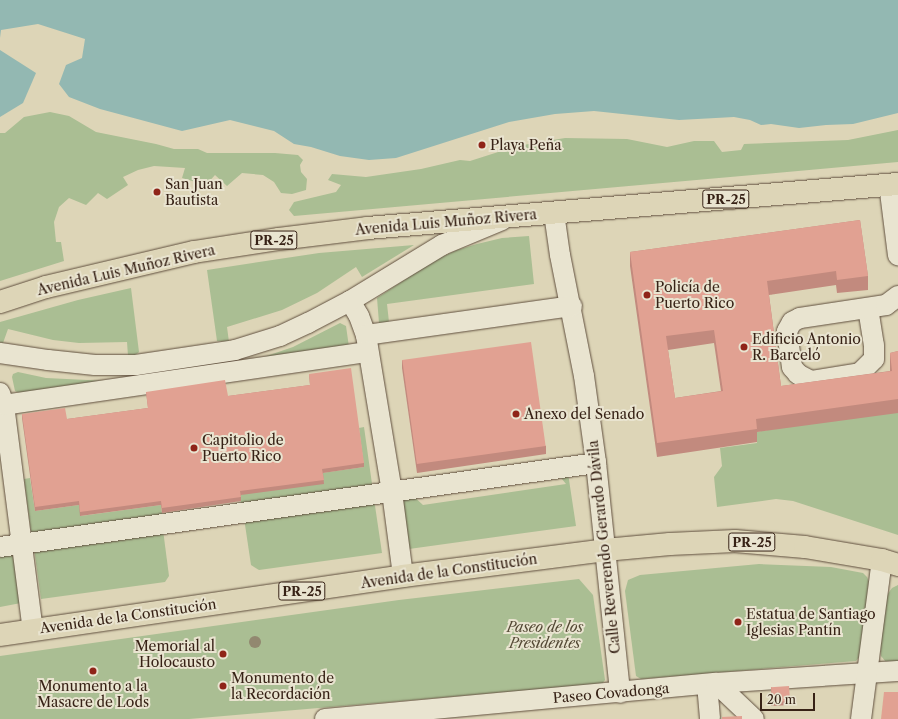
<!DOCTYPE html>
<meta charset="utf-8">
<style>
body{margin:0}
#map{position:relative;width:898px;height:719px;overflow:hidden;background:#ddd5b7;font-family:"Libre Caslon Text",serif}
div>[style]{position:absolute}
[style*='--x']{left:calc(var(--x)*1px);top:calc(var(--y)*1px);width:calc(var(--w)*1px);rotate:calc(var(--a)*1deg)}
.green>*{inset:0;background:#aabe93}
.water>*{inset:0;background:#93b8b2}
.roads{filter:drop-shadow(0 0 1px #604f3e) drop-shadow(0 0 1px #604f3e)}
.minor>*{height:20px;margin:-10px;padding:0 10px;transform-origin:10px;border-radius:10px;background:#e9e4d0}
.major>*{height:22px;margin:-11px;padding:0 11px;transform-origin:11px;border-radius:11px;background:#ddd5b7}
.trees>*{width:12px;height:12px;margin:-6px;border-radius:50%;background:#928870}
.wall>*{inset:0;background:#c28a7e}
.building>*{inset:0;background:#e1a192;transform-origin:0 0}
.dots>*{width:11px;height:11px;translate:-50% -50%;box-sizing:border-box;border:2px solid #e9e4d0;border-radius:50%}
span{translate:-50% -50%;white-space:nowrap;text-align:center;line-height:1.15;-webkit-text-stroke:4px #e9e4d0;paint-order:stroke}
.shield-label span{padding:1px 3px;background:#e9e4d0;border:1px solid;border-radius:3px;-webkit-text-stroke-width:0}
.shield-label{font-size:13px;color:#372216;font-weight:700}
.poi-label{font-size:14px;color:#372216}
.left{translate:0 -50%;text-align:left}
.right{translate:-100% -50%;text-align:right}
.street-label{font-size:14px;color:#372216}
.park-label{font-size:14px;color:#544935;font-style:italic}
.scale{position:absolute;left:760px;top:693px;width:55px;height:18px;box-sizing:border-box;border:2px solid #372216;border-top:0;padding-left:5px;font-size:12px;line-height:14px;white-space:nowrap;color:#372216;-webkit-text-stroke:3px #e9e4d0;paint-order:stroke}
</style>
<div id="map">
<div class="green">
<i style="clip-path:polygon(50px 112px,69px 116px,96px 132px,156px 144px,174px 149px,198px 149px,207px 153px,275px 153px,298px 155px,303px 160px,300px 165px,301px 172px,307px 179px,306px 190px,292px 194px,281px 193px,274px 182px,263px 175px,242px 173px,227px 186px,215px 175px,206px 185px,182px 178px,185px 168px,154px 166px,138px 170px,123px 177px,128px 185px,107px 199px,98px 193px,86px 205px,69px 198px,59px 207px,54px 222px,56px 242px,61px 242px,64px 261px,0 281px,0 133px,5px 133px,24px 117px)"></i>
<i style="clip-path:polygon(898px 130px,898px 162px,294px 216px,289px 210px,294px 202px,336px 192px,341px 185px,328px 180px,332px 174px,366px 177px,421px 169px,460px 160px,470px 161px,517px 146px,565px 138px,627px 139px,667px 147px,694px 141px,714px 141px,722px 152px,741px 150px,744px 144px,848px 140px)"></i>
<i style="clip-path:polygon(529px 236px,534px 284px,387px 304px,389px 322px,379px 323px,377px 298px,433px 261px,457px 250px,477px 244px,502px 238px)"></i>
<i style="clip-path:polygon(414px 245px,362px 277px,356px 267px,317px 293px,282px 310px,227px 327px,229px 342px,217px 341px,207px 270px,319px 253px)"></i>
<i style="clip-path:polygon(131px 288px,139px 352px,134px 356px,128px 356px,127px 342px,79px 343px,53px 340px,8px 329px,3px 343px,0 342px,0 322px,78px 300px)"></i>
<i style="clip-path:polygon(340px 323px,346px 326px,349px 347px,249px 362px,293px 347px)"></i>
<i style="clip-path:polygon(18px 372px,46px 378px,108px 381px,19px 393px,15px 391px,12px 377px,13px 374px)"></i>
<i style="clip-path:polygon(898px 407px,898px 535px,793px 501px,776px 499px,717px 507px,714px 477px,722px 466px,720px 448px,757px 443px,756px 432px)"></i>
<i style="clip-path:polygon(364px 427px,372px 484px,368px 488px,234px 508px,233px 504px,241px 503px,240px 495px,322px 473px,364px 467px,359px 428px)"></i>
<i style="clip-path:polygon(568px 473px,576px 526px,409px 549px,400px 496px,411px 494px,423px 505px,566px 484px,558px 474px)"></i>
<i style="clip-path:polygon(30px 478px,35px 511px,79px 505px,81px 516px,161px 505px,162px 514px,167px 513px,168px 517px,33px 534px,31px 532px,24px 479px)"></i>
<i style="clip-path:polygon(374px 499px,382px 553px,259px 570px,251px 565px,244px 518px)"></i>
<i style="clip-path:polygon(163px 530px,169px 576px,165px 582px,41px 599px,34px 548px)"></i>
<i style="clip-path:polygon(13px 551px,21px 603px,0 607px,0 558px,3px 553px)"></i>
<i style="clip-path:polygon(759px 564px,831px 567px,863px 573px,867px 577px,870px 584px,861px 655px,856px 661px,641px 679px,636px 676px,625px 591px,628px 580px,640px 575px)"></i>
<i style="clip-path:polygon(579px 579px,593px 595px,605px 680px,602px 684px,189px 719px,0 719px,0 656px,399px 600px)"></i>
<i style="clip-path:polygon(898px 585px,898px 664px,886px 662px,881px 656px,880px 646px,887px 595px,892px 588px)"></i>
</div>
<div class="water">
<i style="clip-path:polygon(0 0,898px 0,898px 113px,853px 124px,826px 125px,799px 128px,771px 124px,761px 125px,750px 120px,734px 117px,679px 120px,594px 111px,555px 114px,509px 122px,396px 158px,369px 160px,340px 156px,311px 147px,294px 144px,274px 131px,230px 120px,182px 131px,100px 109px,69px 97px,59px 84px,66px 65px,82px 58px,85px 39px,38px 24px,1px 30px,0 38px)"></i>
<i style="clip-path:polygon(0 50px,36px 73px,23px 103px,0 117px)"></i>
</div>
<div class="roads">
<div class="minor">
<i style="--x:889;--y:184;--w:72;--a:82.8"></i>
<i style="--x:554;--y:213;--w:42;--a:81.9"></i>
<i style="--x:560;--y:255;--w:123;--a:78.8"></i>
<i style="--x:584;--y:376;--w:88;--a:82.1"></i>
<i style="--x:596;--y:463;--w:231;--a:84"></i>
<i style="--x:350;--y:301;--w:17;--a:59"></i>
<i style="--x:359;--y:316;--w:20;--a:70"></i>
<i style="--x:366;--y:335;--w:159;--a:80.6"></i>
<i style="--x:392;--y:492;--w:85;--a:82.5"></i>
<i style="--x:868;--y:308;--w:37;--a:81"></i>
<i style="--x:874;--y:345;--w:14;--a:90"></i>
<i style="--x:874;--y:359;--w:20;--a:135"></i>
<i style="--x:860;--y:373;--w:50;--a:170.7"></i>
<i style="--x:811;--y:381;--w:15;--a:-152"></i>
<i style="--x:798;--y:374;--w:9;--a:-131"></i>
<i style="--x:792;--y:367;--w:36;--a:-98"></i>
<i style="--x:787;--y:331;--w:10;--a:-61"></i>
<i style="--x:792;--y:322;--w:9;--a:-27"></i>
<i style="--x:800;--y:318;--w:87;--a:-8.6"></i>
<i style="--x:886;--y:305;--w:15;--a:-37"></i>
<i style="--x:366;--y:335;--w:208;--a:-8"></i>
<i style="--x:0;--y:353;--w:49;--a:8.3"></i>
<i style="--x:48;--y:360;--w:47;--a:6.1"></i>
<i style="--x:95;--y:365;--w:41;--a:0"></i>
<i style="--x:136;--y:365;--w:100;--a:-8.6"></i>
<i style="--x:235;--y:350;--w:47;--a:-17.3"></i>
<i style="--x:280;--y:336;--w:31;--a:-25"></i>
<i style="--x:308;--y:323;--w:47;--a:-27.6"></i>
<i style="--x:350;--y:301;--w:108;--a:-31.3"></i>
<i style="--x:442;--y:245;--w:65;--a:-22.6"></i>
<i style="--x:0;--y:393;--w:13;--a:72"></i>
<i style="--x:4;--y:405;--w:227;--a:82.7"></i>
<i style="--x:4;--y:405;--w:368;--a:-8.3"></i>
<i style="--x:0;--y:547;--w:602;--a:-8.02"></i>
<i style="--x:716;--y:683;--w:52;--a:43.5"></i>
<i style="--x:707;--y:684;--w:34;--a:85"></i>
<i style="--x:325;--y:719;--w:393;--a:-5.3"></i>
<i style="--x:716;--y:683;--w:182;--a:-3.8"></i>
<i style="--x:861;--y:719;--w:160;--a:-82.5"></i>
</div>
<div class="major">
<i style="--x:0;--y:302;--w:48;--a:-18.1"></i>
<i style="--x:46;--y:287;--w:152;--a:-13.3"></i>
<i style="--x:194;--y:252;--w:86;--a:-8.7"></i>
<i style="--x:279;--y:239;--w:90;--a:-7"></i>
<i style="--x:368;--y:228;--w:532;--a:-4.75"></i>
<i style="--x:0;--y:635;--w:407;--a:-8.3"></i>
<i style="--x:403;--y:576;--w:204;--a:-7.3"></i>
<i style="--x:605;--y:550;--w:65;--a:-5.3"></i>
<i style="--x:670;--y:544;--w:65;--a:-2.6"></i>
<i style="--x:735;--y:541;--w:70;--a:4.9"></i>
<i style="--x:805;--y:547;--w:78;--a:9.6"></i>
<i style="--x:882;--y:560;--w:17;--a:17"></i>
</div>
</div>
<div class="trees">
<i style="left:255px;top:642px"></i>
</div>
<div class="wall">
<i style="clip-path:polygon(evenodd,860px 220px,868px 276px,868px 290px,837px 293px,836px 285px,769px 295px,781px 386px,890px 371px,890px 353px,898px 351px,898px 413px,757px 432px,757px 442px,657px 457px,630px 266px,630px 252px,860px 220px,714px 343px,721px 391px,675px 398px,668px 350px,714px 343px)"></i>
<i style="clip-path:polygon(402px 360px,546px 446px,546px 454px,417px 473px,402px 368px)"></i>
<i style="clip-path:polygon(309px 374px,364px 463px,364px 467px,323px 473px,324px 484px,241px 495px,241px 501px,162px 513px,161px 505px,80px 516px,79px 505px,35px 511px,22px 418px,22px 414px,67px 419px,148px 408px,146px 392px,228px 396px,310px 385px)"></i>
<i style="clip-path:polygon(771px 687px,790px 701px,790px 705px,771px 706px)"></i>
</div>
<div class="building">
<i style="clip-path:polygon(evenodd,860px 220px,868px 276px,837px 280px,836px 271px,767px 281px,781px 386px,892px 371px,890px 353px,898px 351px,898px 399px,756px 419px,757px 429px,657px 443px,630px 252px,860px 220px,714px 330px,723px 391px,675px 398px,666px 336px,714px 330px)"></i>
<i style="left:531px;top:342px;width:105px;height:130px;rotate:82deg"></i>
<i style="clip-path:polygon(351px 368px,364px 463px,322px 469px,324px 480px,240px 491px,241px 497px,162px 508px,161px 501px,80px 512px,79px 501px,35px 507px,22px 414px,65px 408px,67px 419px,148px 408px,146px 392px,225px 380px,228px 396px,310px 385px,309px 374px)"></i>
<i style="left:789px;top:686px;width:15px;height:18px;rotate:86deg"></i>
<i style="clip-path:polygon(884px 692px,898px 692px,898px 719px,881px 719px)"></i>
<i style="clip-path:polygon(742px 716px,742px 719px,722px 719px,722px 717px)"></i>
</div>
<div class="dots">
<i style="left:482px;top:145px;background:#8f2418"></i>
<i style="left:157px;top:192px;background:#8f2418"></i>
<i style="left:647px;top:295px;background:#8f2418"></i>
<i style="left:744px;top:347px;background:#8f2418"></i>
<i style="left:516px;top:414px;background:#8f2418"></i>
<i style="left:194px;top:448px;background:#8f2418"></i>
<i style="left:738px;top:622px;background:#8f2418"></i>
<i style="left:223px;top:654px;background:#8f2418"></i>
<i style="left:93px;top:671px;background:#8f2418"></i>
<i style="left:223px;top:686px;background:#8f2418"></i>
</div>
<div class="shield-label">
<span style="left:726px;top:199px">PR-25</span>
<span style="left:274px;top:240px">PR-25</span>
<span style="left:752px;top:542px">PR-25</span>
<span style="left:302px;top:591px">PR-25</span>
</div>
<div class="poi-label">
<span class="left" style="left:490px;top:145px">Playa Peña</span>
<span class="left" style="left:165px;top:192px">San Juan<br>Bautista</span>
<span class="left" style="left:655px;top:295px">Policía de<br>Puerto Rico</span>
<span class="left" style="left:752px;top:347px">Edificio Antonio<br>R. Barceló</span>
<span class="left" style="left:524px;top:414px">Anexo del Senado</span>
<span class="left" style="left:202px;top:448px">Capitolio de<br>Puerto Rico</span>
<span class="left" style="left:746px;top:622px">Estatua de Santiago<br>Iglesias Pantín</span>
<span class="right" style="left:215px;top:654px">Memorial al<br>Holocausto</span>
<span class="left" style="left:231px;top:686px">Monumento de<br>la Recordación</span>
<span style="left:93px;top:694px">Monumento a la<br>Masacre de Lods</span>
</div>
<div class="street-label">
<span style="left:446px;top:222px;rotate:-5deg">Avenida Luis Muñoz Rivera</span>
<span style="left:126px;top:270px;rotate:-13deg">Avenida Luis Muñoz Rivera</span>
<span style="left:604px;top:547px;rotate:-96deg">Calle Reverendo Gerardo Dávila</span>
<span style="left:449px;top:571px;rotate:-8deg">Avenida de la Constitución</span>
<span style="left:128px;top:616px;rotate:-8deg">Avenida de la Constitución</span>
<span style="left:611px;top:693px;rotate:-5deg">Paseo Covadonga</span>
</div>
<div class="park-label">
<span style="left:545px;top:635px">Paseo de los<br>Presidentes</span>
</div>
<div class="scale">20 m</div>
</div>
